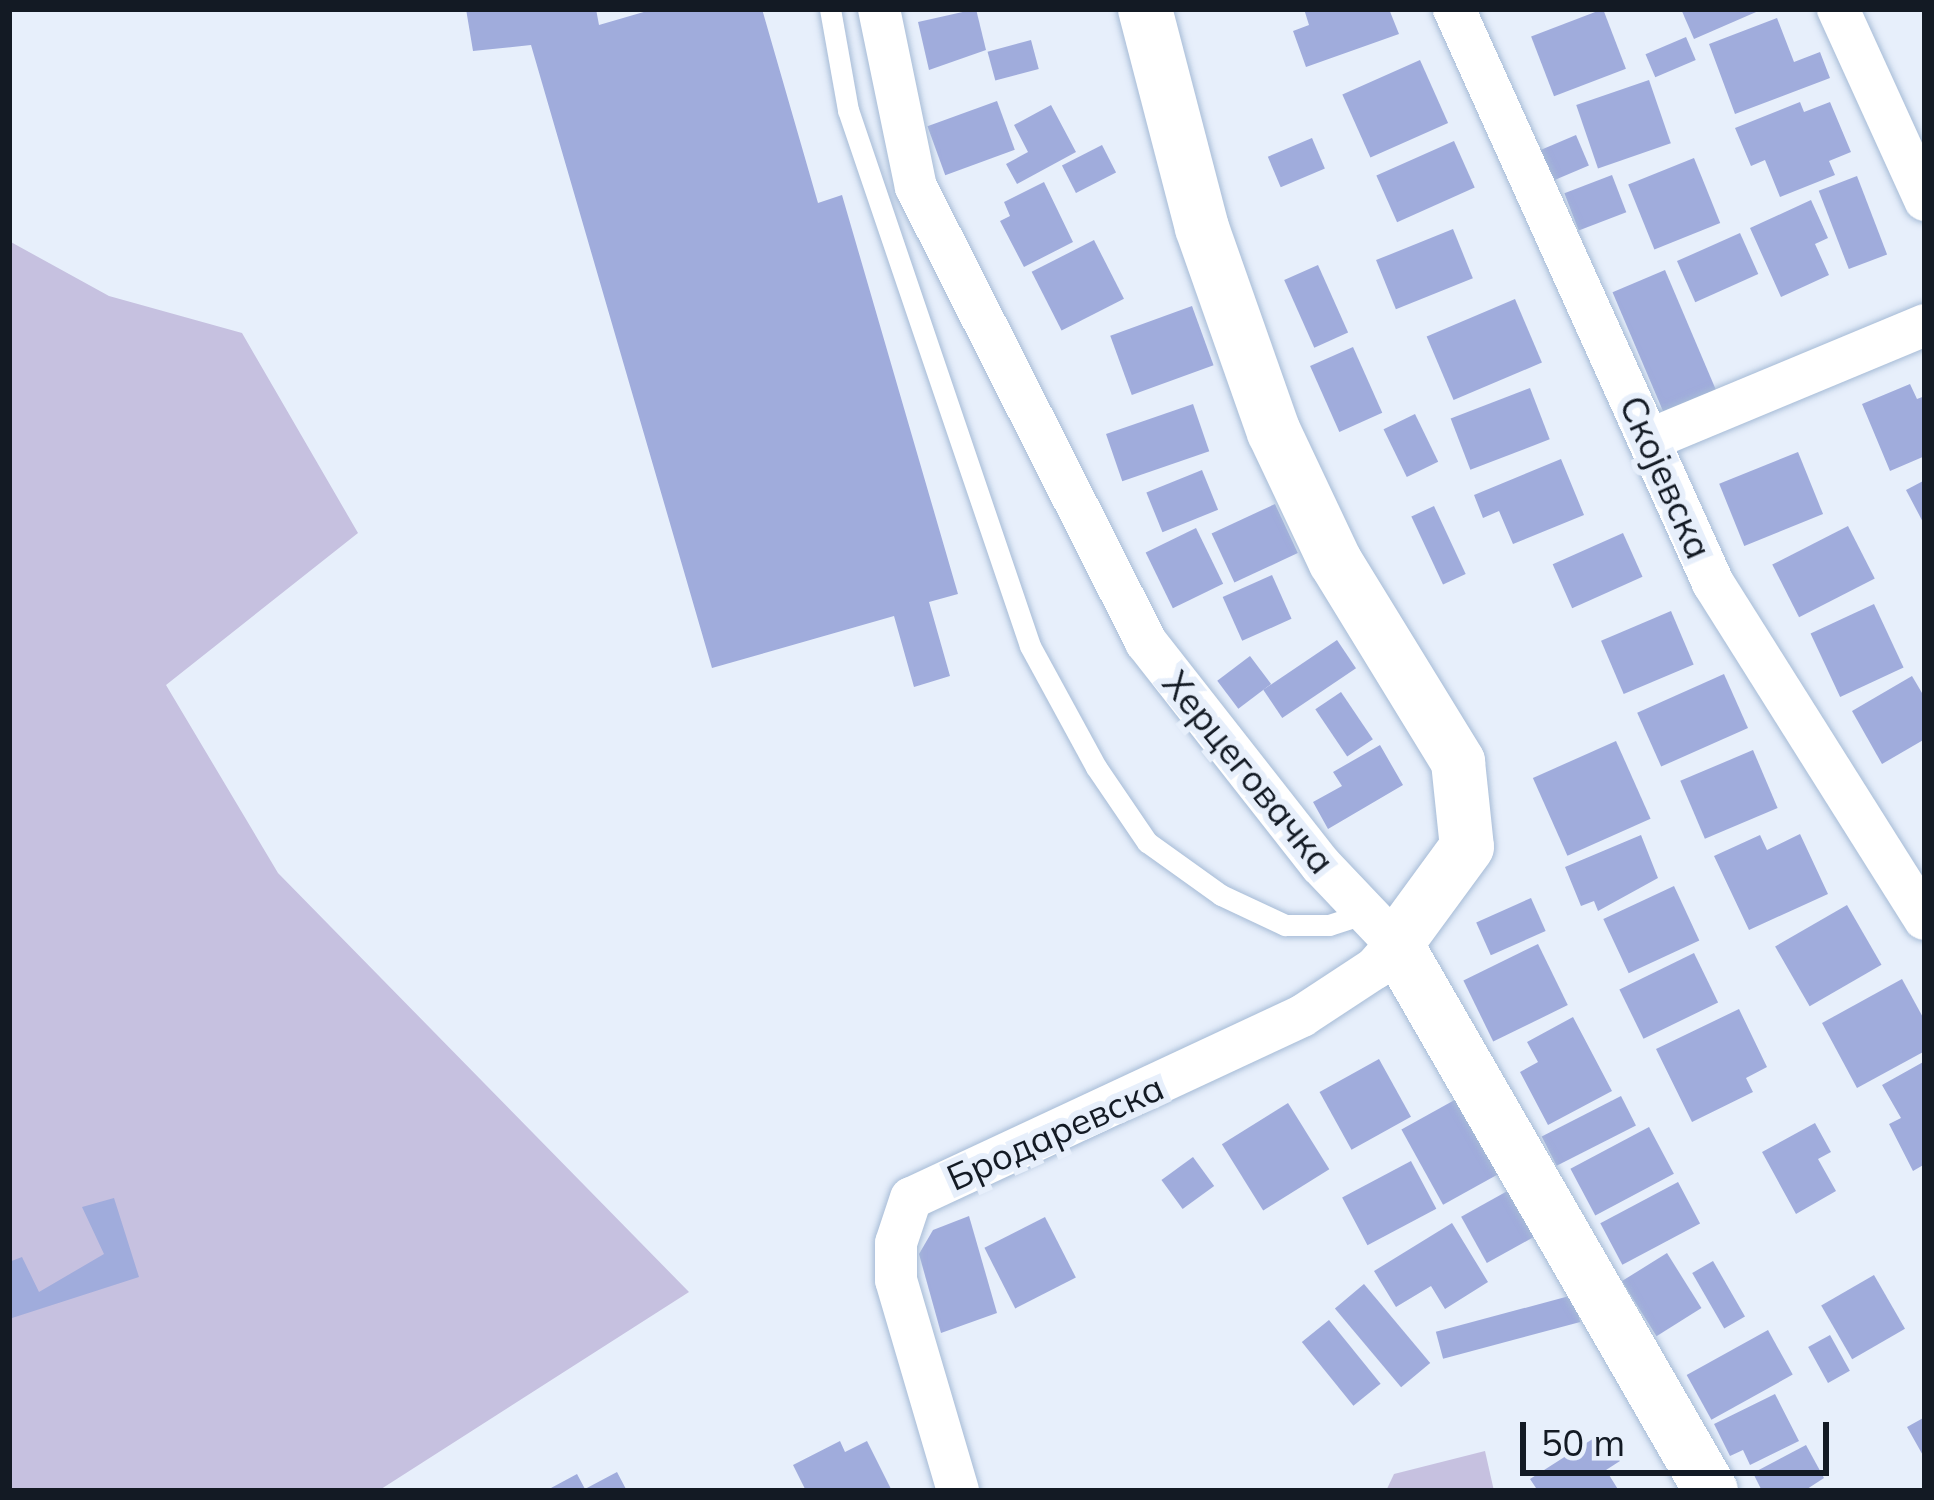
<!DOCTYPE html>
<meta charset="utf-8">
<style>
body{margin:0}
#map{position:relative;width:1934px;height:1500px;overflow:hidden;background:#e7effb;font-family:Mulish,sans-serif}
div>[style]{position:absolute}
[style*='--x']{left:calc(var(--x)*1px);top:calc(var(--y)*1px);width:calc(var(--w)*1px);rotate:calc(var(--a)*1deg)}
.green>*{inset:0;background:#c6c1e0}
.building>*{inset:0;background:#a0acdc;transform-origin:0 0}
.roads{filter:drop-shadow(0 0 3px #a6bbd6) drop-shadow(0 0 3px #a6bbd6)}
.service>*{height:21px;margin:-10.5px;padding:0 10.5px;transform-origin:10.5px;border-radius:10.5px;background:#fff}
.minor>*{height:42px;margin:-21px;padding:0 21px;transform-origin:21px;border-radius:21px;background:#fff}
.tertiary>*{height:54px;margin:-27px;padding:0 27px;transform-origin:27px;border-radius:27px;background:#fff}
span{translate:-50% -50%;white-space:nowrap;text-align:center;line-height:1.15;-webkit-text-stroke:12px #e7effb;paint-order:stroke}
.street-label{font-size:36px;color:#131a24}
.frame{position:absolute;inset:0;border:12px solid #131a24;pointer-events:none}
.scale{position:absolute;left:1520px;top:1422px;width:309px;height:54px;box-sizing:border-box;border:6px solid #131a24;border-top:0;padding-left:15px;font-size:36px;line-height:42px;white-space:nowrap;color:#131a24;-webkit-text-stroke:9px #e7effb;paint-order:stroke}
</style>
<div id="map">
<div class="green">
<i style="clip-path:polygon(9px 241px,109px 296px,242px 333px,358px 533px,166px 685px,278px 873px,689px 1292px,378px 1491px,9px 1491px)"></i>
<i style="clip-path:polygon(1485px 1451px,1494px 1491px,1386px 1491px,1394px 1474px)"></i>
</div>
<div class="building">
<i style="clip-path:polygon(466px 9px,596px 9px,599px 25px,654px 9px,762px 9px,818px 203px,842px 195px,958px 594px,929px 602px,950px 676px,914px 687px,894px 616px,712px 668px,531px 45px,473px 51px)"></i>
<i style="clip-path:polygon(976px 9px,986px 50px,929px 70px,918px 22px)"></i>
<i style="clip-path:polygon(1304px 9px,1389px 9px,1399px 34px,1306px 67px,1293px 31px,1309px 25px)"></i>
<i style="left:1603px;top:9px;width:64px;height:77px;rotate:69deg"></i>
<i style="clip-path:polygon(1681px 9px,1763px 9px,1694px 39px)"></i>
<i style="clip-path:polygon(1777px 18px,1794px 62px,1820px 52px,1830px 78px,1735px 114px,1709px 44px)"></i>
<i style="left:1686px;top:37px;width:25px;height:44px;rotate:67deg"></i>
<i style="left:1031px;top:40px;width:30px;height:45px;rotate:75deg"></i>
<i style="left:1420px;top:60px;width:69px;height:85px;rotate:66deg"></i>
<i style="left:1649px;top:80px;width:67px;height:77px;rotate:71deg"></i>
<i style="left:997px;top:101px;width:52px;height:74px;rotate:70deg"></i>
<i style="clip-path:polygon(1800px 102px,1804px 112px,1830px 102px,1851px 152px,1829px 161px,1835px 175px,1780px 197px,1765px 160px,1751px 166px,1735px 128px)"></i>
<i style="clip-path:polygon(1051px 105px,1076px 152px,1017px 184px,1006px 164px,1028px 152px,1014px 125px)"></i>
<i style="left:1576px;top:135px;width:33px;height:41px;rotate:67deg"></i>
<i style="left:1312px;top:138px;width:33px;height:48px;rotate:67deg"></i>
<i style="left:1454px;top:141px;width:51px;height:85px;rotate:66deg"></i>
<i style="left:1102px;top:145px;width:31px;height:45px;rotate:63deg"></i>
<i style="left:1694px;top:158px;width:70px;height:71px;rotate:68deg"></i>
<i style="left:1612px;top:175px;width:40px;height:51px;rotate:69deg"></i>
<i style="left:1857px;top:176px;width:84px;height:41px;rotate:69deg"></i>
<i style="clip-path:polygon(1044px 182px,1073px 242px,1024px 267px,1000px 221px,1010px 216px,1004px 202px)"></i>
<i style="clip-path:polygon(1811px 200px,1828px 238px,1815px 244px,1829px 275px,1781px 297px,1750px 228px)"></i>
<i style="left:1453px;top:229px;width:53px;height:83px;rotate:68deg"></i>
<i style="left:1740px;top:233px;width:45px;height:69px;rotate:66deg"></i>
<i style="left:1094px;top:240px;width:66px;height:70px;rotate:63deg"></i>
<i style="left:1318px;top:265px;width:74px;height:37px;rotate:66deg"></i>
<i style="left:1665px;top:270px;width:131px;height:57px;rotate:67deg"></i>
<i style="left:1515px;top:299px;width:69px;height:96px;rotate:67deg"></i>
<i style="left:1192px;top:306px;width:63px;height:87px;rotate:70deg"></i>
<i style="left:1353px;top:347px;width:72px;height:47px;rotate:66deg"></i>
<i style="clip-path:polygon(1910px 384px,1917px 399px,1925px 396px,1925px 456px,1890px 471px,1862px 404px)"></i>
<i style="left:1530px;top:388px;width:55px;height:85px;rotate:69deg"></i>
<i style="left:1193px;top:404px;width:50px;height:92px;rotate:71deg"></i>
<i style="left:1415px;top:414px;width:53px;height:35px;rotate:64deg"></i>
<i style="left:1798px;top:452px;width:67px;height:85px;rotate:68deg"></i>
<i style="clip-path:polygon(1561px 459px,1584px 515px,1513px 544px,1499px 511px,1483px 518px,1474px 495px)"></i>
<i style="left:1202px;top:470px;width:43px;height:60px;rotate:68deg"></i>
<i style="clip-path:polygon(1925px 480px,1925px 526px,1906px 490px)"></i>
<i style="left:1275px;top:504px;width:54px;height:70px;rotate:65deg"></i>
<i style="left:1434px;top:506px;width:75px;height:25px;rotate:65deg"></i>
<i style="left:1848px;top:526px;width:59px;height:85px;rotate:63deg"></i>
<i style="left:1196px;top:528px;width:62px;height:56px;rotate:64deg"></i>
<i style="left:1623px;top:533px;width:48px;height:77px;rotate:66deg"></i>
<i style="left:1272px;top:575px;width:48px;height:54px;rotate:66deg"></i>
<i style="left:1874px;top:604px;width:70px;height:70px;rotate:65deg"></i>
<i style="left:1671px;top:611px;width:58px;height:76px;rotate:67deg"></i>
<i style="left:1337px;top:640px;width:34px;height:89px;rotate:56deg"></i>
<i style="left:1250px;top:656px;width:35px;height:41px;rotate:53deg"></i>
<i style="left:1724px;top:674px;width:59px;height:95px;rotate:66deg"></i>
<i style="clip-path:polygon(1912px 676px,1925px 698px,1925px 739px,1882px 764px,1852px 711px)"></i>
<i style="left:1341px;top:692px;width:57px;height:31px;rotate:56deg"></i>
<i style="left:1616px;top:741px;width:85px;height:91px;rotate:66deg"></i>
<i style="clip-path:polygon(1380px 745px,1403px 785px,1328px 829px,1313px 802px,1342px 786px,1333px 772px)"></i>
<i style="left:1753px;top:750px;width:63px;height:79px;rotate:67deg"></i>
<i style="clip-path:polygon(1800px 834px,1828px 894px,1749px 930px,1714px 856px,1760px 835px,1767px 850px)"></i>
<i style="clip-path:polygon(1641px 835px,1658px 878px,1598px 911px,1594px 901px,1581px 906px,1565px 867px)"></i>
<i style="left:1674px;top:886px;width:60px;height:78px;rotate:65deg"></i>
<i style="left:1531px;top:898px;width:36px;height:60px;rotate:66deg"></i>
<i style="left:1847px;top:905px;width:69px;height:83px;rotate:60deg"></i>
<i style="left:1538px;top:944px;width:68px;height:83px;rotate:64deg"></i>
<i style="left:1694px;top:953px;width:55px;height:83px;rotate:64deg"></i>
<i style="clip-path:polygon(1902px 979px,1925px 1021px,1925px 1051px,1857px 1088px,1822px 1023px)"></i>
<i style="clip-path:polygon(1739px 1009px,1767px 1067px,1746px 1078px,1753px 1092px,1692px 1122px,1656px 1049px)"></i>
<i style="clip-path:polygon(1573px 1017px,1612px 1091px,1548px 1125px,1520px 1072px,1538px 1062px,1527px 1042px)"></i>
<i style="left:1379px;top:1059px;width:66px;height:68px;rotate:61deg"></i>
<i style="clip-path:polygon(1925px 1061px,1925px 1164px,1913px 1171px,1889px 1124px,1901px 1118px,1882px 1085px)"></i>
<i style="left:1621px;top:1096px;width:33px;height:89px;rotate:63deg"></i>
<i style="left:1460px;top:1097px;width:86px;height:67px;rotate:61deg"></i>
<i style="left:1288px;top:1103px;width:78px;height:78px;rotate:58deg"></i>
<i style="clip-path:polygon(1815px 1123px,1831px 1152px,1818px 1159px,1836px 1191px,1796px 1214px,1762px 1152px)"></i>
<i style="left:1649px;top:1127px;width:53px;height:89px;rotate:62deg"></i>
<i style="left:1193px;top:1157px;width:36px;height:39px;rotate:54deg"></i>
<i style="left:1411px;top:1161px;width:54px;height:78px;rotate:62deg"></i>
<i style="left:1678px;top:1182px;width:47px;height:88px;rotate:62deg"></i>
<i style="left:1511px;top:1189px;width:53px;height:57px;rotate:61deg"></i>
<i style="clip-path:polygon(114px 1198px,139px 1277px,12px 1318px,9px 1262px,22px 1257px,39px 1292px,104px 1254px,82px 1207px)"></i>
<i style="clip-path:polygon(969px 1216px,997px 1313px,941px 1333px,919px 1254px,933px 1230px)"></i>
<i style="left:1045px;top:1217px;width:68px;height:68px;rotate:63deg"></i>
<i style="clip-path:polygon(1452px 1223px,1488px 1282px,1445px 1309px,1431px 1286px,1396px 1307px,1374px 1271px)"></i>
<i style="left:1667px;top:1253px;width:65px;height:53px;rotate:58deg"></i>
<i style="left:1713px;top:1261px;width:64px;height:24px;rotate:60deg"></i>
<i style="left:1874px;top:1275px;width:62px;height:61px;rotate:60deg"></i>
<i style="left:1364px;top:1284px;width:103px;height:38px;rotate:50deg"></i>
<i style="left:1573px;top:1295px;width:28px;height:142px;rotate:75deg"></i>
<i style="left:1329px;top:1320px;width:82px;height:35px;rotate:51deg"></i>
<i style="left:1768px;top:1330px;width:51px;height:93px;rotate:61deg"></i>
<i style="left:1830px;top:1335px;width:41px;height:25px;rotate:61deg"></i>
<i style="clip-path:polygon(1775px 1394px,1799px 1441px,1750px 1465px,1743px 1450px,1730px 1456px,1714px 1424px)"></i>
<i style="clip-path:polygon(1925px 1417px,1925px 1459px,1907px 1427px)"></i>
<i style="clip-path:polygon(1602px 1433px,1620px 1461px,1606px 1470px,1619px 1491px,1538px 1491px,1530px 1479px)"></i>
<i style="clip-path:polygon(840px 1441px,845px 1452px,867px 1441px,892px 1491px,806px 1491px,793px 1465px)"></i>
<i style="clip-path:polygon(1806px 1445px,1824px 1478px,1804px 1491px,1762px 1491px,1753px 1473px)"></i>
<i style="clip-path:polygon(617px 1472px,627px 1491px,551px 1488px,577px 1474px,585px 1489px)"></i>
</div>
<div class="roads">
<div class="service">
<i style="--x:830;--y:9;--w:103;--a:79.9"></i>
<i style="--x:848;--y:110;--w:566;--a:71.24"></i>
<i style="--x:1030;--y:646;--w:138;--a:61.4"></i>
<i style="--x:1096;--y:767;--w:91;--a:55.8"></i>
<i style="--x:1147;--y:842;--w:91;--a:35.6"></i>
<i style="--x:1221;--y:895;--w:71;--a:25.1"></i>
<i style="--x:1285;--y:925;--w:44;--a:0"></i>
<i style="--x:1329;--y:925;--w:39;--a:-18"></i>
</div>
<div class="minor">
<i style="--x:879;--y:9;--w:182;--a:78.3"></i>
<i style="--x:916;--y:187;--w:510;--a:63.18"></i>
<i style="--x:1146;--y:642;--w:283;--a:51.9"></i>
<i style="--x:1321;--y:865;--w:109;--a:46.5"></i>
<i style="--x:1396;--y:944;--w:32;--a:131"></i>
<i style="--x:1375;--y:968;--w:87;--a:146.7"></i>
<i style="--x:1302;--y:1016;--w:431;--a:155"></i>
<i style="--x:911;--y:1198;--w:47;--a:108.4"></i>
<i style="--x:896;--y:1243;--w:37;--a:90"></i>
<i style="--x:896;--y:1280;--w:220;--a:73.6"></i>
<i style="--x:1454;--y:9;--w:630;--a:65.71"></i>
<i style="--x:1713;--y:583;--w:397;--a:57.8"></i>
<i style="--x:1838;--y:9;--w:210;--a:65.5"></i>
<i style="--x:1651;--y:439;--w:297;--a:-22.6"></i>
</div>
<div class="tertiary">
<i style="--x:1145;--y:9;--w:226;--a:75.4"></i>
<i style="--x:1202;--y:228;--w:216;--a:70.6"></i>
<i style="--x:1274;--y:432;--w:143;--a:64.7"></i>
<i style="--x:1335;--y:561;--w:236;--a:58.5"></i>
<i style="--x:1458;--y:762;--w:85;--a:84"></i>
<i style="--x:1467;--y:847;--w:120;--a:126.2"></i>
<i style="--x:1396;--y:944;--w:631;--a:60.06"></i>
</div>
</div>
<div class="street-label">
<span style="left:1666px;top:477px;rotate:66deg">Скојевска</span>
<span style="left:1249px;top:772px;rotate:51deg">Херцеговачка</span>
<span style="left:1055px;top:1132px;rotate:-24deg">Бродаревска</span>
</div>
<div class="frame"></div>
<div class="scale">50 m</div>
</div>
